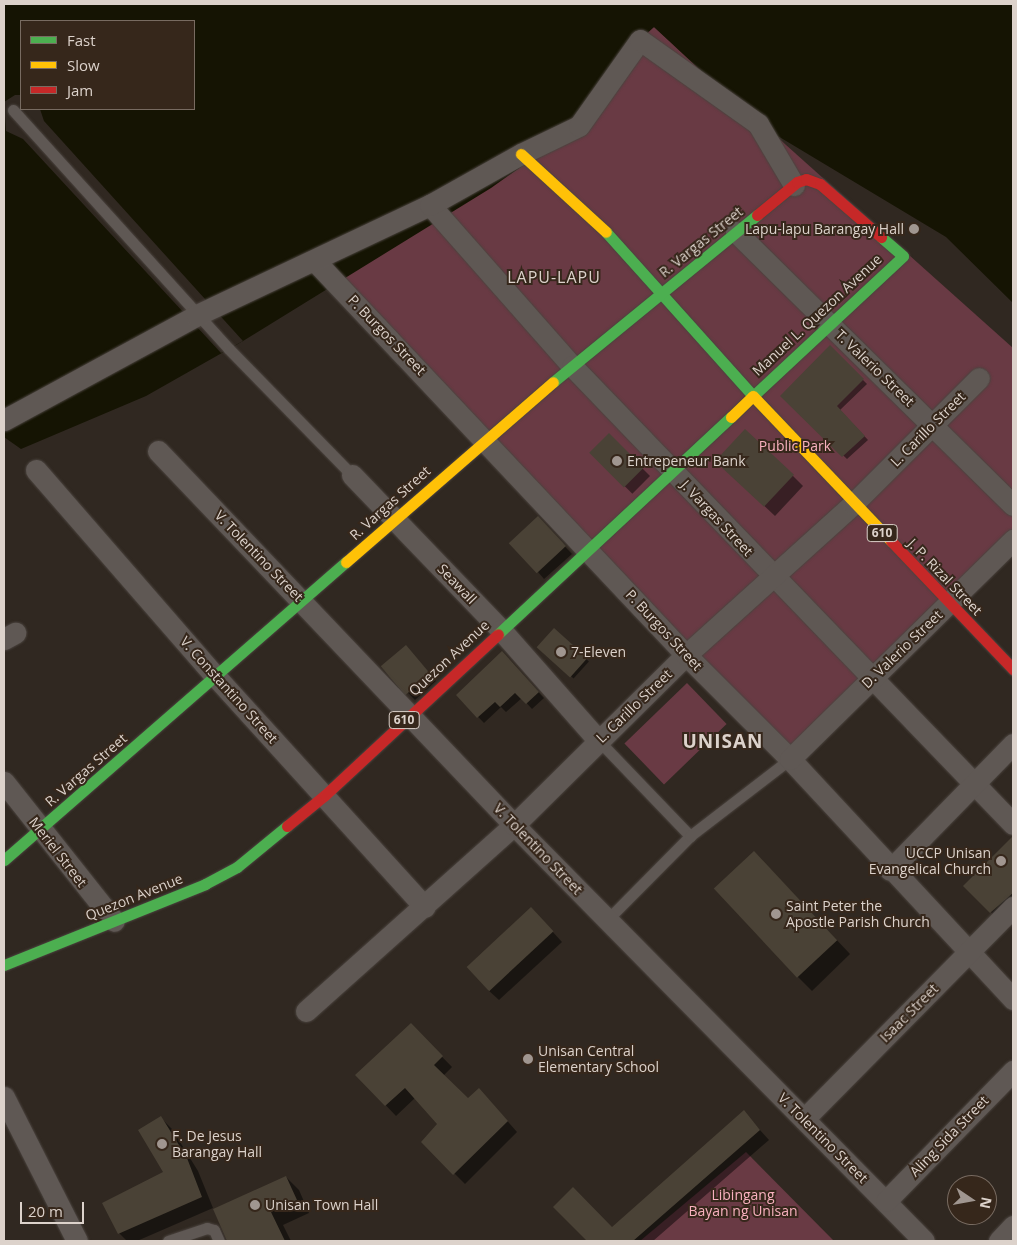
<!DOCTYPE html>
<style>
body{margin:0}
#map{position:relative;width:1017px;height:1245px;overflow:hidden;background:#302821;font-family:"Open Sans",sans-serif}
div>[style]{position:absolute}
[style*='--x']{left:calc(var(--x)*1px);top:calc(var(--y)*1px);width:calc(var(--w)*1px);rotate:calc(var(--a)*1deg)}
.green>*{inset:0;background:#693a44;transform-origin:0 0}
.water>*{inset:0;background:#151403}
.pier>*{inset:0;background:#302821}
.shadow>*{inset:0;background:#0007;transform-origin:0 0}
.building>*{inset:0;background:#4a4236;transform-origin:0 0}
.roads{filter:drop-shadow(0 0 1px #4a433e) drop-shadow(0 0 1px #4a433e)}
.lane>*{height:11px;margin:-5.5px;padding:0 5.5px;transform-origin:5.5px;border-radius:5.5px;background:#5f5854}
.street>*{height:21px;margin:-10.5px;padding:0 10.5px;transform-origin:10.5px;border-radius:10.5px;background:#5f5854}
.fast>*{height:11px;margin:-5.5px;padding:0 5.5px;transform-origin:5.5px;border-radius:5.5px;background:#4caf50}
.slow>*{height:11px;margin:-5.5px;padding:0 5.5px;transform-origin:5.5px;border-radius:5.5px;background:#ffc107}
.jam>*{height:11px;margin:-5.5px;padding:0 5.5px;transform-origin:5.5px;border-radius:5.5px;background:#c62828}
.dots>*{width:14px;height:14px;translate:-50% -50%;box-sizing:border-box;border:2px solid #36271b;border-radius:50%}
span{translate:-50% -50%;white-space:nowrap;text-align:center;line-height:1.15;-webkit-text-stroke:4px #36271b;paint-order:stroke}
.shield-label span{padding:1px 4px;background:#36271b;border:1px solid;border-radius:4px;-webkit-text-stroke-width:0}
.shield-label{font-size:12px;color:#dcd2cb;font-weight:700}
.poi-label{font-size:14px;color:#dcd2cb}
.right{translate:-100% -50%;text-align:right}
.left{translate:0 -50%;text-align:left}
.street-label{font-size:14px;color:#dcd2cb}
.park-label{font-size:14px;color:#f9b1bf}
.quarter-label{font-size:16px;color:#dcd2cb;letter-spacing:1px}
.district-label{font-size:19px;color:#dcd2cb;font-weight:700;letter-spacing:1px}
.frame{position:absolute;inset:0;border:5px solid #dcd2cb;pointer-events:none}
.legend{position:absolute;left:20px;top:20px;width:175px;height:90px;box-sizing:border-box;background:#36271b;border:1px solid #786b61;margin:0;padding:6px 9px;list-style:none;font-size:15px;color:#dcd2cb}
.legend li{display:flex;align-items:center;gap:10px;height:25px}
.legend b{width:25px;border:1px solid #786b61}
.north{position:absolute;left:947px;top:1175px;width:50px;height:50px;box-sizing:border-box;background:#36271b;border:1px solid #786b61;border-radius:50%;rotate:102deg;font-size:14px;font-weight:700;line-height:20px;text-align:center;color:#dcd2cb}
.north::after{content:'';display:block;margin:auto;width:18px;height:22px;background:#a09690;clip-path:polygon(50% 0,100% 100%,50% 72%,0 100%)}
.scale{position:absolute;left:20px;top:1202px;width:64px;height:22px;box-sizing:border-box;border:2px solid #dcd2cb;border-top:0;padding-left:6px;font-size:15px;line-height:18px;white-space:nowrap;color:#dcd2cb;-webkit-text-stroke:4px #36271b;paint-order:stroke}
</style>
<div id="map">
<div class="green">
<i style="clip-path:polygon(654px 27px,1013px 348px,1013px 539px,790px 759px,315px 261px)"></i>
<i style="left:687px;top:683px;width:57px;height:87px;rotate:46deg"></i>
<i style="clip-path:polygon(746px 1152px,834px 1241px,640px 1241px)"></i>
</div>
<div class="water">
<i style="clip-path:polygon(evenodd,4px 4px,1013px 4px,1013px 303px,946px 237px,758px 124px,654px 27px,640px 40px,579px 126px,491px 188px,243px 341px,146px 396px,21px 449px,4px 437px,4px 4px,21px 21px,194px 21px,194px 109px,21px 109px,21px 21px)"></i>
</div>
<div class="pier">
<i style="clip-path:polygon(15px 95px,21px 95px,21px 109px,40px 109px,44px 121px,243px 341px,221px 353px,23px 139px,6px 131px,4px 102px)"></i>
</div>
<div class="shadow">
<i style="clip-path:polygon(830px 347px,867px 384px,840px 410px,868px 440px,847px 459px,782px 396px)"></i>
<i style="left:609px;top:435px;width:58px;height:25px;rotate:45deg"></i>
<i style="clip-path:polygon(727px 471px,793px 476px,803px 486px,775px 516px)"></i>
<i style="clip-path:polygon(538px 518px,572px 554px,544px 579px,538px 572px)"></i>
<i style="left:554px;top:630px;width:47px;height:23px;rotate:42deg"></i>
<i style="clip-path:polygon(412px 654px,436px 681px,415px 700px,383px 667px)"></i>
<i style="clip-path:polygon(508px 659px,544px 698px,532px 709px,522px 698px,506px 712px,501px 707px,484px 723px,457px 695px)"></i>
<i style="clip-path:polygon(1012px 838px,1013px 910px,1001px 922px,965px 886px)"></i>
<i style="clip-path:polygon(768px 867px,850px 954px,812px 991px,798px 977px)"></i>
<i style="clip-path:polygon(541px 919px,562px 942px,499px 1000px,488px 990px)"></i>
<i style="clip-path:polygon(411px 1025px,452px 1067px,443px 1076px,468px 1100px,489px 1100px,517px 1132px,465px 1184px,423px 1142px,439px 1124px,415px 1098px,396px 1116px,357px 1075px)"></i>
<i style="clip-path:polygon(744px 1112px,769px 1140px,653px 1241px,592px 1241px,564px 1216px,612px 1228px)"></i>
<i style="clip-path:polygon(161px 1118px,172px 1129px,198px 1171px,213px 1208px,137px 1241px,127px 1241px,119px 1233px,164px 1172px)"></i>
<i style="clip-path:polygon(286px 1177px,299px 1190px,309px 1213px,283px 1225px,291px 1241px,228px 1241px,214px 1210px)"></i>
</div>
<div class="building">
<i style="clip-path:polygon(830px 345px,864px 379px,837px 406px,865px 436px,842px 457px,780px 396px)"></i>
<i style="left:745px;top:429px;width:67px;height:44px;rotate:43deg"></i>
<i style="left:609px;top:433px;width:49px;height:28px;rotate:45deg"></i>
<i style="left:538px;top:516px;width:41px;height:40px;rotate:47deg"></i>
<i style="left:554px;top:628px;width:45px;height:26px;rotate:42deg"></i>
<i style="left:406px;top:645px;width:38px;height:33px;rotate:50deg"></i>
<i style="clip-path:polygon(502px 651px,539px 692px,526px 704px,515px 693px,500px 707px,495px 702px,477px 718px,456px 695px)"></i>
<i style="clip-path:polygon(1013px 836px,1013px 893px,990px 913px,963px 886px)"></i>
<i style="left:754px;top:851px;width:122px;height:55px;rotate:47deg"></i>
<i style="left:531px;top:907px;width:33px;height:88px;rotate:47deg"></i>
<i style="clip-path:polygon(411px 1023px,443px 1056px,434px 1065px,468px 1098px,479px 1088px,508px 1121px,453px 1175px,421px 1142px,437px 1124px,405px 1088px,385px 1106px,355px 1075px)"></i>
<i style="clip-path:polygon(744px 1110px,760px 1130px,633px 1241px,587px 1241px,553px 1207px,573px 1187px,612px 1227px)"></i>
<i style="clip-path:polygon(161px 1116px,187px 1158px,202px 1197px,118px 1234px,102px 1203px,163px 1172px,138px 1130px)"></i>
<i style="clip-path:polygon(286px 1176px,297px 1200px,271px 1212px,285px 1241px,227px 1241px,213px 1209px)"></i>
</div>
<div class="roads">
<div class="lane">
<i style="--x:13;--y:110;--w:322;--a:47.9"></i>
<i style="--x:229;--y:349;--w:176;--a:45.7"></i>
<i style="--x:599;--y:741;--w:132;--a:46.2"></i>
<i style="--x:607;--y:920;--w:118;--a:-45.3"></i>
<i style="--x:690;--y:836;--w:126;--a:-37.6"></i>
<i style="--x:168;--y:1241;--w:41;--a:-18.4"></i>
<i style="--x:207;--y:1228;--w:7;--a:16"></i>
<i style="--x:214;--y:1230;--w:12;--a:66"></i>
</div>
<div class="street">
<i style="--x:430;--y:205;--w:215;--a:48.6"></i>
<i style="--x:572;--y:366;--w:636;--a:46.08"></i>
<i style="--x:736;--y:232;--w:389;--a:44.6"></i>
<i style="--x:315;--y:261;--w:541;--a:46.72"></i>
<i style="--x:686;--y:655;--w:147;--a:45"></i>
<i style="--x:790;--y:759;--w:328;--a:47.1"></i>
<i style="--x:4;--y:420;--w:220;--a:-28.5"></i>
<i style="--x:197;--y:315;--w:258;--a:-25.3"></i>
<i style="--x:430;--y:205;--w:104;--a:-29.3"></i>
<i style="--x:521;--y:154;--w:64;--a:-25.8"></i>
<i style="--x:579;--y:126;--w:105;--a:-54.7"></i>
<i style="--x:640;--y:40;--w:145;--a:35.4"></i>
<i style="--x:758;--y:124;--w:71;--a:59.5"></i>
<i style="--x:158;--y:451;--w:516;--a:46.41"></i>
<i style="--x:514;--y:825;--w:584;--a:45.42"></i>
<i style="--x:36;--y:470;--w:276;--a:49"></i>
<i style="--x:217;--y:678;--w:309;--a:47.8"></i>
<i style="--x:352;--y:475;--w:215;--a:46.1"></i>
<i style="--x:501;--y:630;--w:148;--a:48.6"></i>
<i style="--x:4;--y:639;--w:13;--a:-29"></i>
<i style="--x:790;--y:759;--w:313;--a:-44.5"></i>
<i style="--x:4;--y:782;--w:177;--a:51.6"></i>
<i style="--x:890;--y:870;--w:176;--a:-45.7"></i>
<i style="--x:306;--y:1011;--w:279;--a:-41.8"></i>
<i style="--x:514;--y:825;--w:242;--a:-44.7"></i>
<i style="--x:686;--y:655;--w:225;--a:-42.1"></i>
<i style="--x:853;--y:504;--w:178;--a:-45"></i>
<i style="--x:4;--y:1097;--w:161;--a:63.1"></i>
<i style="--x:804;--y:1119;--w:298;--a:-45.4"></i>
<i style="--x:886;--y:1201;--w:182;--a:-45.7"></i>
<i style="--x:999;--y:1241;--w:21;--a:-47"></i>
</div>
<div class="fast">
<i style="--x:606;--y:232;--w:220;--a:48.1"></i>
<i style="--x:753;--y:396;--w:205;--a:-43"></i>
<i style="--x:903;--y:256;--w:29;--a:-139"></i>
<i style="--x:553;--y:382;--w:264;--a:-39.3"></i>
<i style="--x:498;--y:634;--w:318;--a:-43"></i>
<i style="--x:4;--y:860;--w:454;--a:-41.1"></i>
<i style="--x:4;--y:965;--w:217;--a:-21.9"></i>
<i style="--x:205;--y:884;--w:36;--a:-28"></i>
<i style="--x:237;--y:867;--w:65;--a:-39.4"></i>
</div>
<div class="slow">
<i style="--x:521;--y:154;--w:115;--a:42.5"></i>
<i style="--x:731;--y:417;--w:30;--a:-44"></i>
<i style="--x:753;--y:396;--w:200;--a:46.4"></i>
<i style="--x:346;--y:562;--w:274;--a:-41"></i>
</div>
<div class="jam">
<i style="--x:757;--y:215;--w:52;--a:-39.5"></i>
<i style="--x:797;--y:182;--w:9;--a:-18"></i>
<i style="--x:806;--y:179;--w:15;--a:20"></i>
<i style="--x:820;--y:184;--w:81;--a:41"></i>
<i style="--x:891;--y:541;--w:177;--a:46.4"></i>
<i style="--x:287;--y:826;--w:49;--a:-39.2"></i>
<i style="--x:325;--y:795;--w:236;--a:-42.9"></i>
</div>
</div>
<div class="dots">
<i style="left:914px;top:229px;background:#a09690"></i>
<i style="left:617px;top:461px;background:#a09690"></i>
<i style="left:561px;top:652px;background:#a09690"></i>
<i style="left:1001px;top:861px;background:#a09690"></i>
<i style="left:776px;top:914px;background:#a09690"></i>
<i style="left:528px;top:1059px;background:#a09690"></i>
<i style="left:162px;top:1144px;background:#a09690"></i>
<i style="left:255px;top:1205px;background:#a09690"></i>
</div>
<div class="shield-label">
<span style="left:882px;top:533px">610</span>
<span style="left:404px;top:720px">610</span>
</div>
<div class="poi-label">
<span class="right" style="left:904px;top:229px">Lapu-lapu Barangay Hall</span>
<span class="left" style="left:627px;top:461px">Entrepeneur Bank</span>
<span class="left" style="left:571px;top:652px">7-Eleven</span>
<span class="right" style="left:991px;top:861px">UCCP Unisan<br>Evangelical Church</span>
<span class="left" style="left:786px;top:914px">Saint Peter the<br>Apostle Parish Church</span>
<span class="left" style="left:538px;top:1059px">Unisan Central<br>Elementary School</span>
<span class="left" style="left:172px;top:1144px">F. De Jesus<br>Barangay Hall</span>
<span class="left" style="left:265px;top:1205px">Unisan Town Hall</span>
</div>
<div class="street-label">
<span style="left:701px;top:242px;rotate:-39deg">R. Vargas Street</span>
<span style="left:817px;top:315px;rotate:-43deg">Manuel L. Quezon Avenue</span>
<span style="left:387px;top:335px;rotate:46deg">P. Burgos Street</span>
<span style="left:875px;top:368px;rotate:44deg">T. Valerio Street</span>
<span style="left:928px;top:429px;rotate:-45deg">L. Carillo Street</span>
<span style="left:390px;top:503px;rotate:-42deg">R. Vargas Street</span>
<span style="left:717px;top:518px;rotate:47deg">J. Vargas Street</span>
<span style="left:259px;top:556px;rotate:46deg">V. Tolentino Street</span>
<span style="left:945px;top:577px;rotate:46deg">J. P. Rizal Street</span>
<span style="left:457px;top:584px;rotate:46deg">Seawall</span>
<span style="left:664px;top:630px;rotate:47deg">P. Burgos Street</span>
<span style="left:902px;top:649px;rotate:-44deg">D. Valerio Street</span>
<span style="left:449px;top:658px;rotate:-43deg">Quezon Avenue</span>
<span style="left:229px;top:690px;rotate:48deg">V. Constantino Street</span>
<span style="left:634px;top:706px;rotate:-44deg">L. Carillo Street</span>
<span style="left:86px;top:770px;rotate:-41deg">R. Vargas Street</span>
<span style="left:538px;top:849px;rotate:46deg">V. Tolentino Street</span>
<span style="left:58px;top:852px;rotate:52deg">Meriel Street</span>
<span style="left:134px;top:897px;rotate:-22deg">Quezon Avenue</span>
<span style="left:909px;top:1013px;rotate:-45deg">Isaac Street</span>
<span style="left:949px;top:1136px;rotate:-46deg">Aling Sida Street</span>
<span style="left:823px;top:1138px;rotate:45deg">V. Tolentino Street</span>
</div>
<div class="park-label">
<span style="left:795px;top:446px">Public Park</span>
<span style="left:743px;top:1203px">Libingang<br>Bayan ng Unisan</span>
</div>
<div class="quarter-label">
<span style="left:554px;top:277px">LAPU-LAPU</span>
</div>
<div class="district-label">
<span style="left:723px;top:742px">UNISAN</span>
</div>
<div class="frame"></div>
<ul class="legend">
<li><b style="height:6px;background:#4caf50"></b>Fast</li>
<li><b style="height:6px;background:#ffc107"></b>Slow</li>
<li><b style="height:6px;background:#c62828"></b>Jam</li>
</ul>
<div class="north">N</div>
<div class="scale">20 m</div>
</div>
